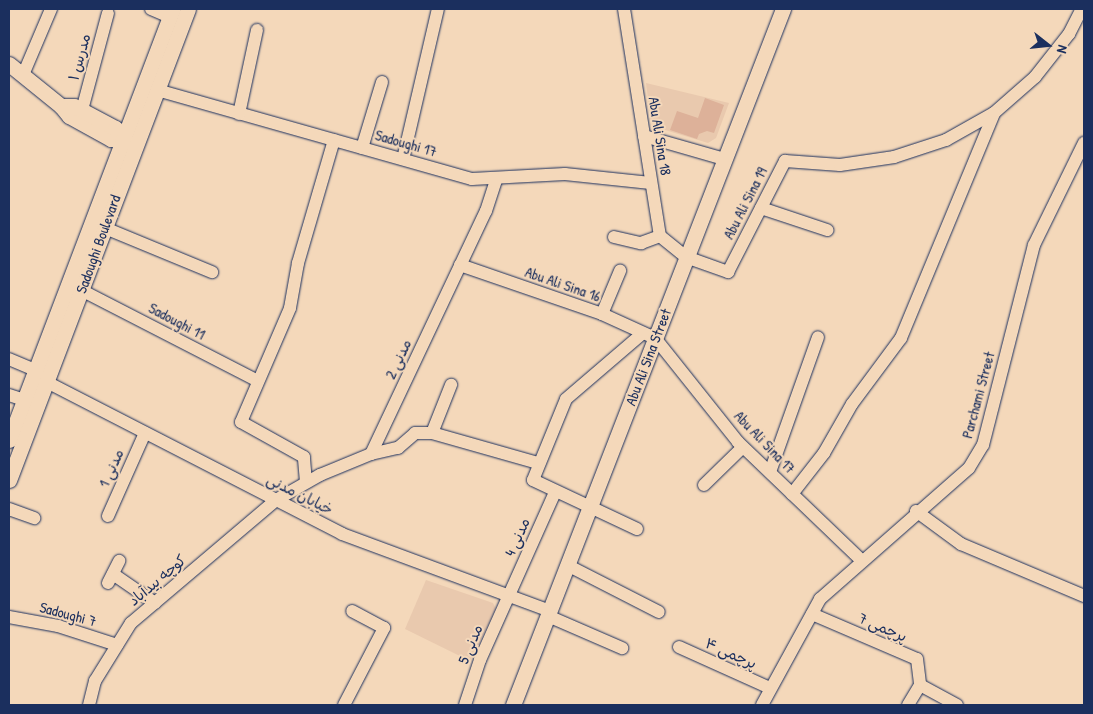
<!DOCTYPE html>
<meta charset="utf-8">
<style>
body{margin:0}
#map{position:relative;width:1093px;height:714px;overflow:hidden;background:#f4d8ba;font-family:"Patrick Hand","Playpen Sans Arabic",sans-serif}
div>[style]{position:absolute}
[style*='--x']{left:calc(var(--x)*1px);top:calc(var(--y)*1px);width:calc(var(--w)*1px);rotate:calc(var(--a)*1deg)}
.built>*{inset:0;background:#e9c9ae}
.building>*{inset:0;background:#ddb199}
.roads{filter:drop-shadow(0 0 1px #1b2f5e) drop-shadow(0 0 1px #1b2f5e)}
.minor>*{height:12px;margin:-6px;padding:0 6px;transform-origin:6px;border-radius:6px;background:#f4d8ba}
.major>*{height:15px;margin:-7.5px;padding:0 7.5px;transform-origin:7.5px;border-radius:7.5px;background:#f4d8ba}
span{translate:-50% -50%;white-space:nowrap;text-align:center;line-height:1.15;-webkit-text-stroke:4px #f4d8ba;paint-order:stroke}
.street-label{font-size:15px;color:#1b2f5e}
.frame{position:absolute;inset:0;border:10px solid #1b2f5e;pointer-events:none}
.north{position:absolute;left:1023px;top:20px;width:50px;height:50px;-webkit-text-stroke:4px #f4d8ba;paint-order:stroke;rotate:106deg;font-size:14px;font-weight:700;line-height:20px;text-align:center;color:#1b2f5e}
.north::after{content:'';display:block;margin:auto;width:18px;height:22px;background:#1b2f5e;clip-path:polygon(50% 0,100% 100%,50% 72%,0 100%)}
</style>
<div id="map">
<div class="built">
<i style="clip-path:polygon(646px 83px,729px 103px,716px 138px,708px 143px,655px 127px,651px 122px)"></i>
<i style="clip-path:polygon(426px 580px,493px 603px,496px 609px,470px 661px,405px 629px)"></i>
</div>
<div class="building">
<i style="clip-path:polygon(705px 98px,724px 105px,714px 133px,707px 131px,699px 134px,697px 139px,670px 130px,677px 111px,698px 118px)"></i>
</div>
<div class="roads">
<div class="minor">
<i style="--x:151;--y:9;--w:21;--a:23"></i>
<i style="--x:624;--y:9;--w:230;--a:81"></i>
<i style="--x:660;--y:236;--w:33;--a:39"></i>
<i style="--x:686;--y:257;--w:45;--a:19.7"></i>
<i style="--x:728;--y:272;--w:125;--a:-62.8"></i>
<i style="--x:785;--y:161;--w:55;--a:4.2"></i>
<i style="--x:840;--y:165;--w:55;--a:-8.4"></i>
<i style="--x:894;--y:157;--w:55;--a:-18.1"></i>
<i style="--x:946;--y:140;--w:55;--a:-29.4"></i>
<i style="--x:994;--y:113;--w:55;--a:-41.3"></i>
<i style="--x:1035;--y:77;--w:55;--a:-51.7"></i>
<i style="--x:1069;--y:34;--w:28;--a:-63"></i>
<i style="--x:23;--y:75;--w:72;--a:-67"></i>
<i style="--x:157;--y:90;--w:327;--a:15.8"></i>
<i style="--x:472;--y:179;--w:93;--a:-3.1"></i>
<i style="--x:565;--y:174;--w:86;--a:6"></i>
<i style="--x:82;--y:110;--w:100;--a:-75"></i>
<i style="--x:239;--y:114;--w:86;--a:-77.9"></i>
<i style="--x:644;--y:136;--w:83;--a:16"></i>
<i style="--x:362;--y:148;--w:69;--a:-73.1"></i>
<i style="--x:403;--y:159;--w:154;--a:-76.9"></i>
<i style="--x:761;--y:208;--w:70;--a:18.4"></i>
<i style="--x:105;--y:228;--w:116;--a:22.4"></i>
<i style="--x:614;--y:237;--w:28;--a:13"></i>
<i style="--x:641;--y:243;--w:20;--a:-20"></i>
<i style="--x:460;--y:265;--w:150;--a:19"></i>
<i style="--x:602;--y:314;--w:58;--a:24.4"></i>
<i style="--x:655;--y:338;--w:133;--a:51.4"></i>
<i style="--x:738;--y:442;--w:170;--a:43.8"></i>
<i style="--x:81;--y:290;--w:199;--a:27.2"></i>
<i style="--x:602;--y:314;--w:47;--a:-67.3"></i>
<i style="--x:9;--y:359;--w:28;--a:23"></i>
<i style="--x:39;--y:378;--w:341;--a:27.2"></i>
<i style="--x:342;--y:534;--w:222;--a:20.3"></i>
<i style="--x:9;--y:395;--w:16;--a:18"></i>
<i style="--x:432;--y:433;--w:52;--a:-68.4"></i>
<i style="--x:371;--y:454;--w:28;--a:-13"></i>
<i style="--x:398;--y:448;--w:23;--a:-41"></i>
<i style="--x:415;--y:433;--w:17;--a:0"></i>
<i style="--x:432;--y:433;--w:110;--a:15.8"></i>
<i style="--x:770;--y:472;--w:143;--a:-70.4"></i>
<i style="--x:306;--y:482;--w:25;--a:-95"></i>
<i style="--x:304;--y:457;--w:72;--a:-150.9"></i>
<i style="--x:241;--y:422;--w:124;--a:-66.7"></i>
<i style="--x:290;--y:308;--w:46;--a:-79.9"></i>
<i style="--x:298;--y:263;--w:128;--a:-73.7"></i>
<i style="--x:704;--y:485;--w:54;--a:-44.3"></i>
<i style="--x:792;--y:494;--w:52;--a:-52"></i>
<i style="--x:824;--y:453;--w:56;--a:-60.3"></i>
<i style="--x:852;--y:404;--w:82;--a:-53.4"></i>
<i style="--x:901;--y:338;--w:243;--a:-67.5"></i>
<i style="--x:9;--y:509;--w:27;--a:20"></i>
<i style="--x:916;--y:511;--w:56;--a:36.3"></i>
<i style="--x:961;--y:544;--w:134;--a:22.9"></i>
<i style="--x:108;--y:516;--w:91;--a:-66"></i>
<i style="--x:637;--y:529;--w:115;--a:-154.8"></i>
<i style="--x:533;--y:480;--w:87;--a:-67.8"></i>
<i style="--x:566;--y:399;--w:101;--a:-40.6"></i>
<i style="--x:567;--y:565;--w:103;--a:27.1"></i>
<i style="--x:113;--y:574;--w:51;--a:34.6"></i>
<i style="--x:108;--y:583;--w:25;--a:-63"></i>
<i style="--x:812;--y:614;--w:114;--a:23.2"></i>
<i style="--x:917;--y:659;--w:26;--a:83"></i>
<i style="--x:548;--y:616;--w:81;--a:23.4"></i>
<i style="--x:9;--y:617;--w:50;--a:10.4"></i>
<i style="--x:58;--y:626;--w:62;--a:17.9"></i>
<i style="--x:679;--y:647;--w:100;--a:24.3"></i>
<i style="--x:920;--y:685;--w:42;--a:28.4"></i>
<i style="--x:89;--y:705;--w:25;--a:-76"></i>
<i style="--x:95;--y:681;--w:68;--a:-58.2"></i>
<i style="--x:131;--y:623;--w:190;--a:-40.3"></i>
<i style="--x:276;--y:500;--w:51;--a:-29.6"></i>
<i style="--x:320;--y:475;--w:55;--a:-22.4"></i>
<i style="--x:371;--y:454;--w:269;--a:-64.7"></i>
<i style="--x:486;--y:211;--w:33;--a:-72"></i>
<i style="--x:344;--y:705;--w:87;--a:-62.5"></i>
<i style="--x:384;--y:628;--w:36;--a:-152"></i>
<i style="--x:465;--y:705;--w:47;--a:-71.6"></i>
<i style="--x:480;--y:660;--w:184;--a:-65.9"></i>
<i style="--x:762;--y:705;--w:121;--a:-61.3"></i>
<i style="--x:820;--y:599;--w:198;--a:-41.3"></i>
<i style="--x:969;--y:468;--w:27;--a:-59"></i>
<i style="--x:983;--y:445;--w:206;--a:-75.7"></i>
<i style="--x:1034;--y:245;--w:114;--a:-63.9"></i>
<i style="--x:908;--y:705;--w:23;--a:-59"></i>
</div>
<div class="major">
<i style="--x:9;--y:64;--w:67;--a:38.9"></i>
<i style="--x:61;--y:106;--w:13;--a:51"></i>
<i style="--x:69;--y:116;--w:48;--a:28.7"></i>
<i style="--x:111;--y:139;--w:13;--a:-4"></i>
<i style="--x:61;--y:106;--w:13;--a:0"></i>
<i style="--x:74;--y:106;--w:47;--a:28.2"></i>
<i style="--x:115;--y:128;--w:19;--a:55"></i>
<i style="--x:9;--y:440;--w:461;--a:-69.2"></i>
<i style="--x:9;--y:480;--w:504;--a:-69.19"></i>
<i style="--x:513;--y:705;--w:747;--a:-68.8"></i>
</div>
</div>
<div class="street-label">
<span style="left:79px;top:57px;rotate:-75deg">مدرس ۱</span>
<span style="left:660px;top:136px;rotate:81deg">Abu Ali Sina 18</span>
<span style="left:406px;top:143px;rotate:16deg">Sadoughi 17</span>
<span style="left:745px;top:203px;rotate:-63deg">Abu Ali Sina 19</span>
<span style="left:98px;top:244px;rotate:-70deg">Sadoughi Boulevard</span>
<span style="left:563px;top:284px;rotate:19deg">Abu Ali Sina 16</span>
<span style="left:177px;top:321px;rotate:28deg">Sadoughi 11</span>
<span style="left:648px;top:357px;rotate:-69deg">Abu Ali Sina Street</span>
<span style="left:398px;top:359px;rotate:-65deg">مدنی 2</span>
<span style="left:978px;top:395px;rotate:-75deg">Parchami Street</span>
<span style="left:765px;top:442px;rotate:46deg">Abu Ali Sina 17</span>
<span style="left:111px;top:468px;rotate:-66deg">مدنی 1</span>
<span style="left:300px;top:494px;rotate:27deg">خیابان مدنی</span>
<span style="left:517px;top:537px;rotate:-66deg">مدنی 4</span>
<span style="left:157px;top:580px;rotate:-40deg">کوچه بیدآباد</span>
<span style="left:68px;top:614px;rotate:15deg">Sadoughi 7</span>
<span style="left:883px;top:627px;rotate:23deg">پرچمی 7</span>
<span style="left:470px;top:644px;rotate:-68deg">مدنی 5</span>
<span style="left:731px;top:653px;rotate:24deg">پرچمی ۴</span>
</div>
<div class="frame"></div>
<div class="north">N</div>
</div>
